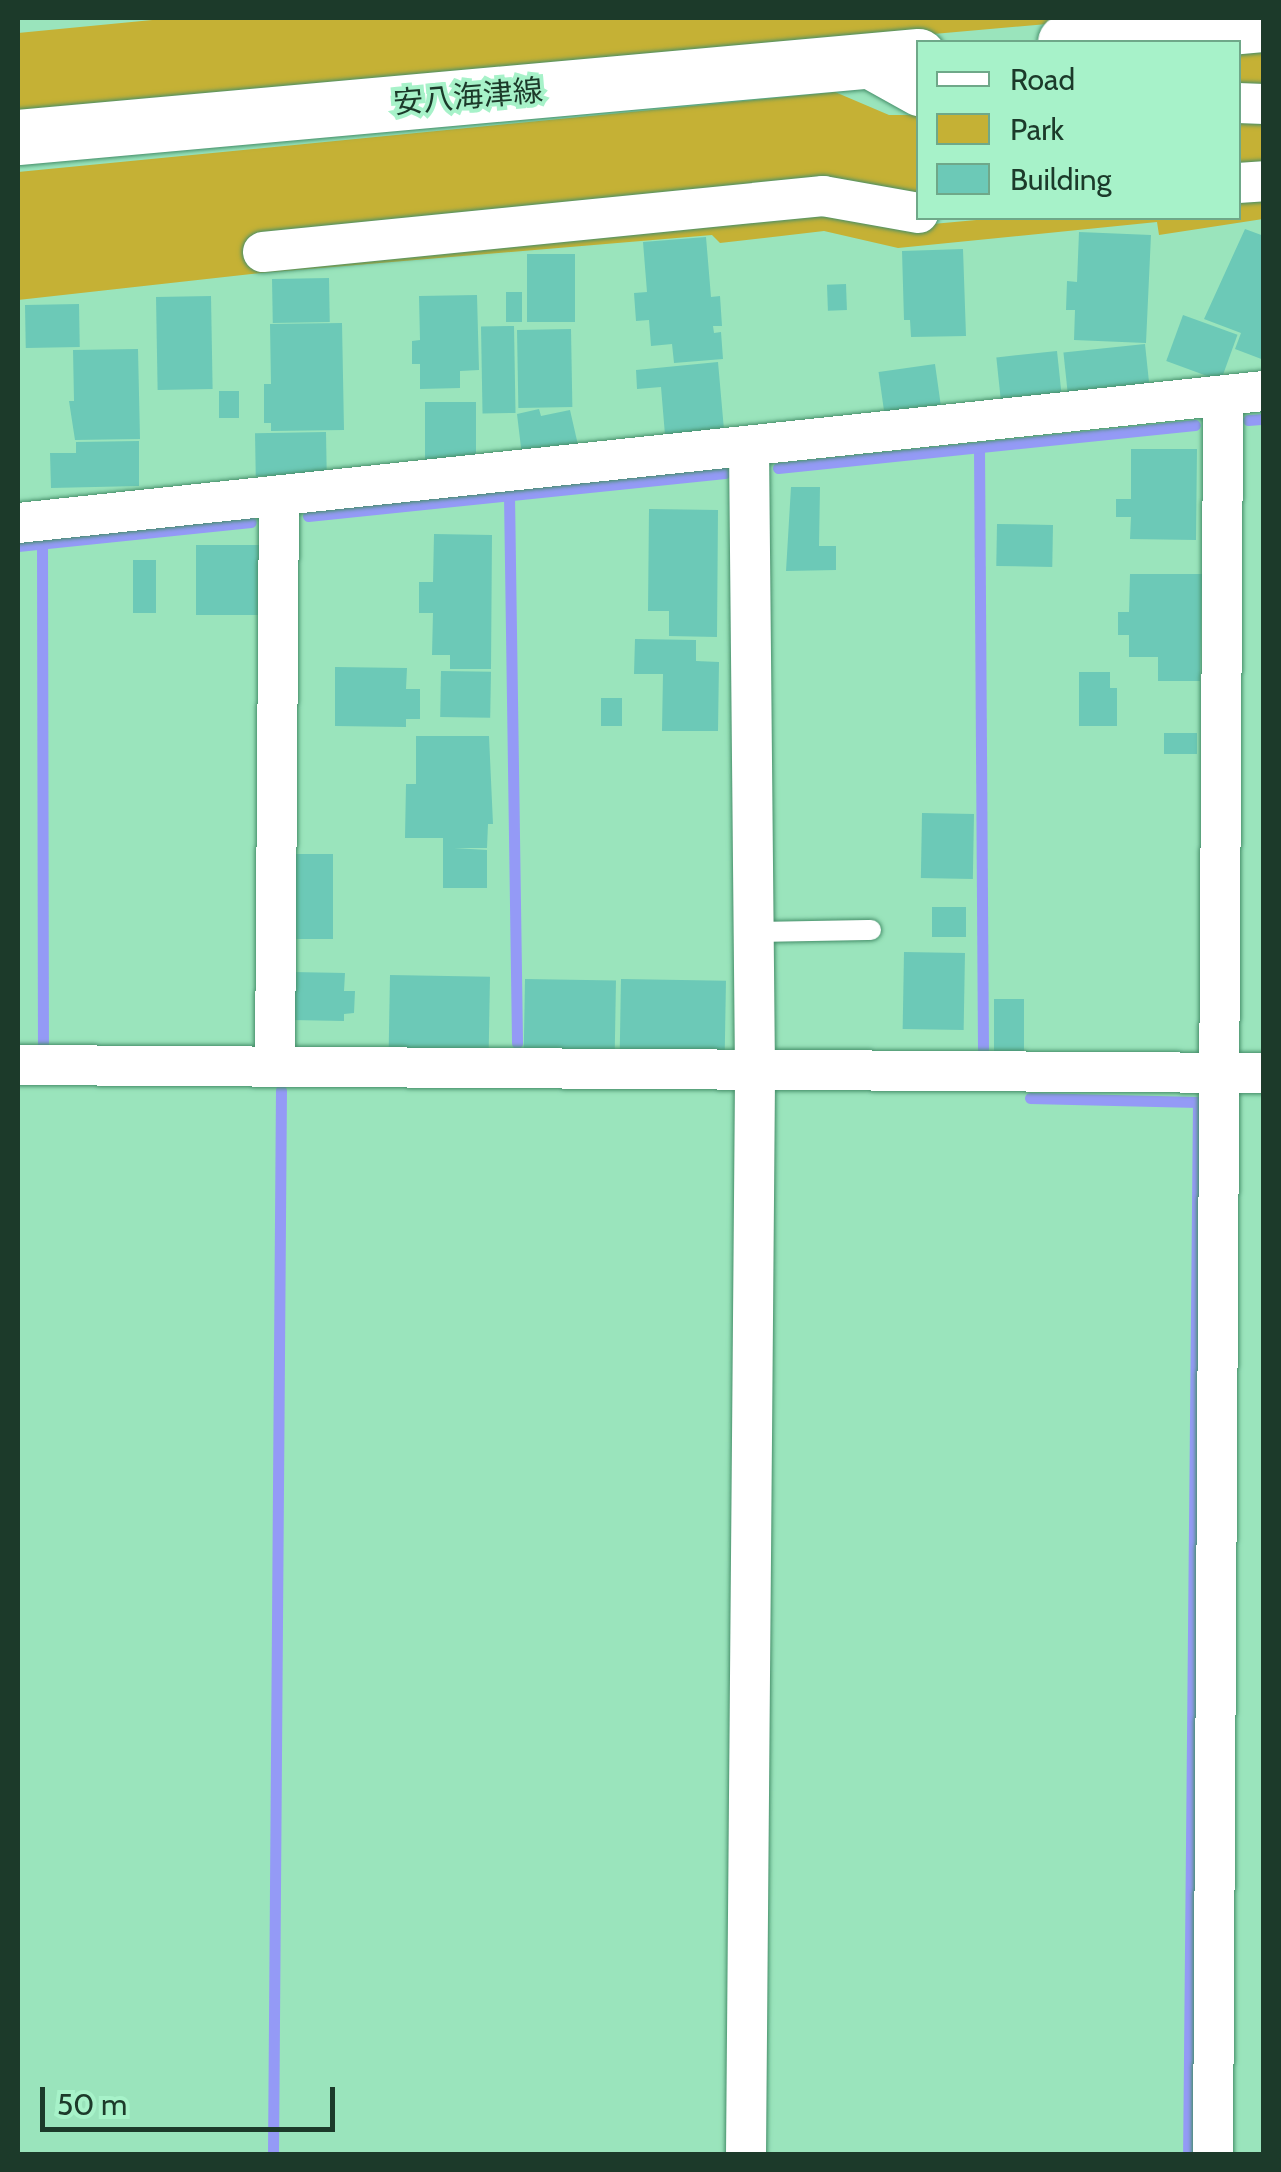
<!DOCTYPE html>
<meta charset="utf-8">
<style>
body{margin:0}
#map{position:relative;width:1281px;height:2172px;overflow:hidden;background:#9ae4bc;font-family:Cabin,"Noto Sans JP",sans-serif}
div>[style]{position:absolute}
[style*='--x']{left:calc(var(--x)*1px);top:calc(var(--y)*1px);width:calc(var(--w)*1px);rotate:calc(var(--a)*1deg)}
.green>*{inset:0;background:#c5b135;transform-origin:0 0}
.stream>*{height:11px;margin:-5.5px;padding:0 5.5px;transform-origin:5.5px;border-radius:5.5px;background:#949af6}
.building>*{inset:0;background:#6cc9b7;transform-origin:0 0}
.roads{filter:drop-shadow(0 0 2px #458e69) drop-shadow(0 0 2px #458e69)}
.lane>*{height:20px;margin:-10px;padding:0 10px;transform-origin:10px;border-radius:10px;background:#fff}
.street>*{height:40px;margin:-20px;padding:0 20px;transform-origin:20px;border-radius:20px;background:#fff}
.secondary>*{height:55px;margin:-27.5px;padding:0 27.5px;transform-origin:27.5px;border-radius:27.5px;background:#fff}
span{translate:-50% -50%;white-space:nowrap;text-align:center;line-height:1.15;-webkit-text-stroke:8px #a7f2c9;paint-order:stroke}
.street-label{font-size:30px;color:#1c3a2a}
.frame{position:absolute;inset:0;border:20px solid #1c3a2a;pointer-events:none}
.legend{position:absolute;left:916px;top:40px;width:325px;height:180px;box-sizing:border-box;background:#a7f2c9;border:2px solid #6fa889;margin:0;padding:12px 18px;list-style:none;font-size:30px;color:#1c3a2a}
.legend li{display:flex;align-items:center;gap:20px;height:50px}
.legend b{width:50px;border:2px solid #6fa889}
.scale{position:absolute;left:40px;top:2087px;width:295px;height:45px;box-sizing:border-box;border:5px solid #1c3a2a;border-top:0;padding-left:12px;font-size:30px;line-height:35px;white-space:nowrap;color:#1c3a2a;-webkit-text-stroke:8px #a7f2c9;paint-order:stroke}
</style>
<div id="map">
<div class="green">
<i style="clip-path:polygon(173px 18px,1115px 18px,18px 115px,18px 33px)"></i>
<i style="left:1263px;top:45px;width:47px;height:24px;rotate:90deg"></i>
<i style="clip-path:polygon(835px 92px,889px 115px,918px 115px,918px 203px,835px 209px,911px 226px,998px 218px,1238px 218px,1239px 195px,1263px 192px,1263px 219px,1159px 235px,1157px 222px,898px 248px,824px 231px,720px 243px,712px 235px,261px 273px,18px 300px,18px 172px)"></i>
<i style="left:1238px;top:118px;width:25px;height:56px;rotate:2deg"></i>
</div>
<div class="stream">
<i style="--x:1248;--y:420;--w:16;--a:-4"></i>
<i style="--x:979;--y:448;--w:608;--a:89.62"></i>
<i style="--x:778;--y:468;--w:419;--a:-5.9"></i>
<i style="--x:509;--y:495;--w:548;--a:89.16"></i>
<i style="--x:308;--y:516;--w:419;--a:-5.9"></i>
<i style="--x:42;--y:544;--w:508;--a:89.89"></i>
<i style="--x:43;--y:1052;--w:7;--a:0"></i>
<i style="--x:18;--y:546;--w:234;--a:-5.9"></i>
<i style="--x:1030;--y:1098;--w:168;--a:1.4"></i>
<i style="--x:1198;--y:1102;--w:1052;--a:90.54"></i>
<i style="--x:273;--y:2154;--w:1064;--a:-89.57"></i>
</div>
<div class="building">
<i style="clip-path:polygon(1245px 229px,1264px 236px,1264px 360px,1235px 349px,1241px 333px,1204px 319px)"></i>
<i style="clip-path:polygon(1079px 232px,1151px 235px,1146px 343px,1074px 340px,1075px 310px,1066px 310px,1067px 281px,1077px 282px)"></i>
<i style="clip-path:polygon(706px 237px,711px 297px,720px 296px,722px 326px,713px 326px,714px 333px,721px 332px,723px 359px,674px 363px,672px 344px,651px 346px,649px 320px,636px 321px,634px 293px,647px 292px,643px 242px)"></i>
<i style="clip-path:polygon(963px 249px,966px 336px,911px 337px,910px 320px,904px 320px,902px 251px)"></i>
<i style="left:527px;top:254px;width:48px;height:68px"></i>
<i style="left:329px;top:278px;width:44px;height:57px;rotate:89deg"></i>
<i style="left:846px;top:284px;width:26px;height:19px;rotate:88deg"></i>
<i style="left:506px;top:292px;width:16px;height:30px"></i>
<i style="clip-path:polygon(477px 295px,479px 370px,460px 371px,460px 388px,420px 389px,420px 364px,412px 364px,412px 341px,420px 340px,419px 296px)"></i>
<i style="left:211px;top:296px;width:93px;height:55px;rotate:89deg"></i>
<i style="left:79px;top:304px;width:43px;height:54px;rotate:89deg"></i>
<i style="left:1183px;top:315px;width:58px;height:49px;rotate:20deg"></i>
<i style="clip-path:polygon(342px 323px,344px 430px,271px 431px,271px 423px,264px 423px,264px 384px,271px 384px,270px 324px)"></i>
<i style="left:514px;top:326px;width:87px;height:33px;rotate:89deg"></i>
<i style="left:571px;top:329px;width:78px;height:54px;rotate:89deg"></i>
<i style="left:1145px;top:344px;width:41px;height:82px;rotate:84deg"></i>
<i style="clip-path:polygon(138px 349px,140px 439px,75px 440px,69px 401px,74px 401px,73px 350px)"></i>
<i style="left:1057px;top:351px;width:45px;height:61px;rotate:84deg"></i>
<i style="clip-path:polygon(718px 362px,724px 430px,665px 435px,661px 387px,637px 389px,636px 370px)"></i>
<i style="left:935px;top:364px;width:48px;height:57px;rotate:82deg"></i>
<i style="left:219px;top:391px;width:20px;height:27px"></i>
<i style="left:425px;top:402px;width:51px;height:58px"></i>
<i style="clip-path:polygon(539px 409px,541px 416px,570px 410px,578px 445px,522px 456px,517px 414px)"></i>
<i style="left:326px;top:432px;width:43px;height:71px;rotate:89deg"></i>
<i style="clip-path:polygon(139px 441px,139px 486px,51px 488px,50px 453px,76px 453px,76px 442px)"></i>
<i style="clip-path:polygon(1131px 449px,1197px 449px,1196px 540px,1130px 539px,1131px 517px,1116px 517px,1116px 499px,1131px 499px)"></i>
<i style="clip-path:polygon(791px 487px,820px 487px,819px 546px,836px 546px,836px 570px,786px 571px)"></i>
<i style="clip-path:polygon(649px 509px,718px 510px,717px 637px,669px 636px,669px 611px,648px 611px)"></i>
<i style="left:997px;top:524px;width:56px;height:42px;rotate:1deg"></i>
<i style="clip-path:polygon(434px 534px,492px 535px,491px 669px,450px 669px,450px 655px,432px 655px,433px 613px,419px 613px,419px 582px,433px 582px)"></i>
<i style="left:196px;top:545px;width:63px;height:70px"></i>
<i style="left:133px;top:560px;width:23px;height:53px"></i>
<i style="clip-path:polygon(1130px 574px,1202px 574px,1200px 681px,1158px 681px,1158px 657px,1129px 657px,1129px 635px,1118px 635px,1118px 612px,1129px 612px)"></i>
<i style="clip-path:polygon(635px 639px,696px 640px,696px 661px,719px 662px,718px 731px,662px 731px,663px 674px,634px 674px)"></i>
<i style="clip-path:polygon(335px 667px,407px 668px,406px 689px,420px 689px,420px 719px,406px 719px,406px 727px,335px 726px)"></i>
<i style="left:441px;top:671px;width:50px;height:46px;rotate:1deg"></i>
<i style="clip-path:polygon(1079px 672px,1110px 672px,1110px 688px,1117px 688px,1117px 726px,1079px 726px)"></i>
<i style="left:601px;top:698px;width:21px;height:28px"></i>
<i style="left:1164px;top:733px;width:33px;height:21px"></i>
<i style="clip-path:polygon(416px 736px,489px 736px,493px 824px,488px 824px,487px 848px,454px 848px,487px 850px,487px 888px,443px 888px,443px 838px,405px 838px,406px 784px,416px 784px)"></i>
<i style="left:922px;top:813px;width:52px;height:65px;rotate:1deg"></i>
<i style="left:294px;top:854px;width:39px;height:85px"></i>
<i style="left:932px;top:907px;width:34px;height:30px"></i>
<i style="left:904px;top:952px;width:61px;height:77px;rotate:1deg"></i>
<i style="clip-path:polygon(292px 972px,345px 973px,344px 991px,355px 991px,354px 1013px,344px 1014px,344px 1021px,292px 1020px)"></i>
<i style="left:390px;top:975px;width:100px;height:75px;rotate:1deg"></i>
<i style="left:525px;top:979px;width:91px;height:76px;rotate:1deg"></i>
<i style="left:621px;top:979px;width:105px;height:77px;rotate:1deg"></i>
<i style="left:994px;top:999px;width:30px;height:53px"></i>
</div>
<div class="roads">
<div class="lane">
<i style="--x:753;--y:932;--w:118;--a:-1"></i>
</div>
<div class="street">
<i style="--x:857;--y:62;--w:70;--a:29.1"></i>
<i style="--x:1238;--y:103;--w:26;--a:2"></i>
<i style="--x:1238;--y:183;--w:26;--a:-4"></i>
<i style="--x:263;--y:252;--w:563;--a:-5.71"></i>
<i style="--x:823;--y:196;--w:97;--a:10.1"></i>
<i style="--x:18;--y:523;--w:1253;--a:-6.05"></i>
<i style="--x:275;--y:1064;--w:567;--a:-89.6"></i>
<i style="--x:18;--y:1065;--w:1246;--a:0.37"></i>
<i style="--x:746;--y:2154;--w:1082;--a:-89.52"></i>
<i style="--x:755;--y:1072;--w:626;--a:-90.55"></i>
<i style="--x:1213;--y:2154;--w:1758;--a:-89.67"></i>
</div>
<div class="secondary">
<i style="--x:1065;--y:42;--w:200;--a:-5.2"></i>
<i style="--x:18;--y:137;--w:904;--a:-5.14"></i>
</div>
</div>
<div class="street-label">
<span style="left:468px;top:97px;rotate:-5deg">安八海津線</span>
</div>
<div class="frame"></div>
<ul class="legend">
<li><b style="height:12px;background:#fff"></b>Road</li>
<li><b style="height:28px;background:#c5b135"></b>Park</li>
<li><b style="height:28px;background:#6cc9b7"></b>Building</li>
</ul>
<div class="scale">50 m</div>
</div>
